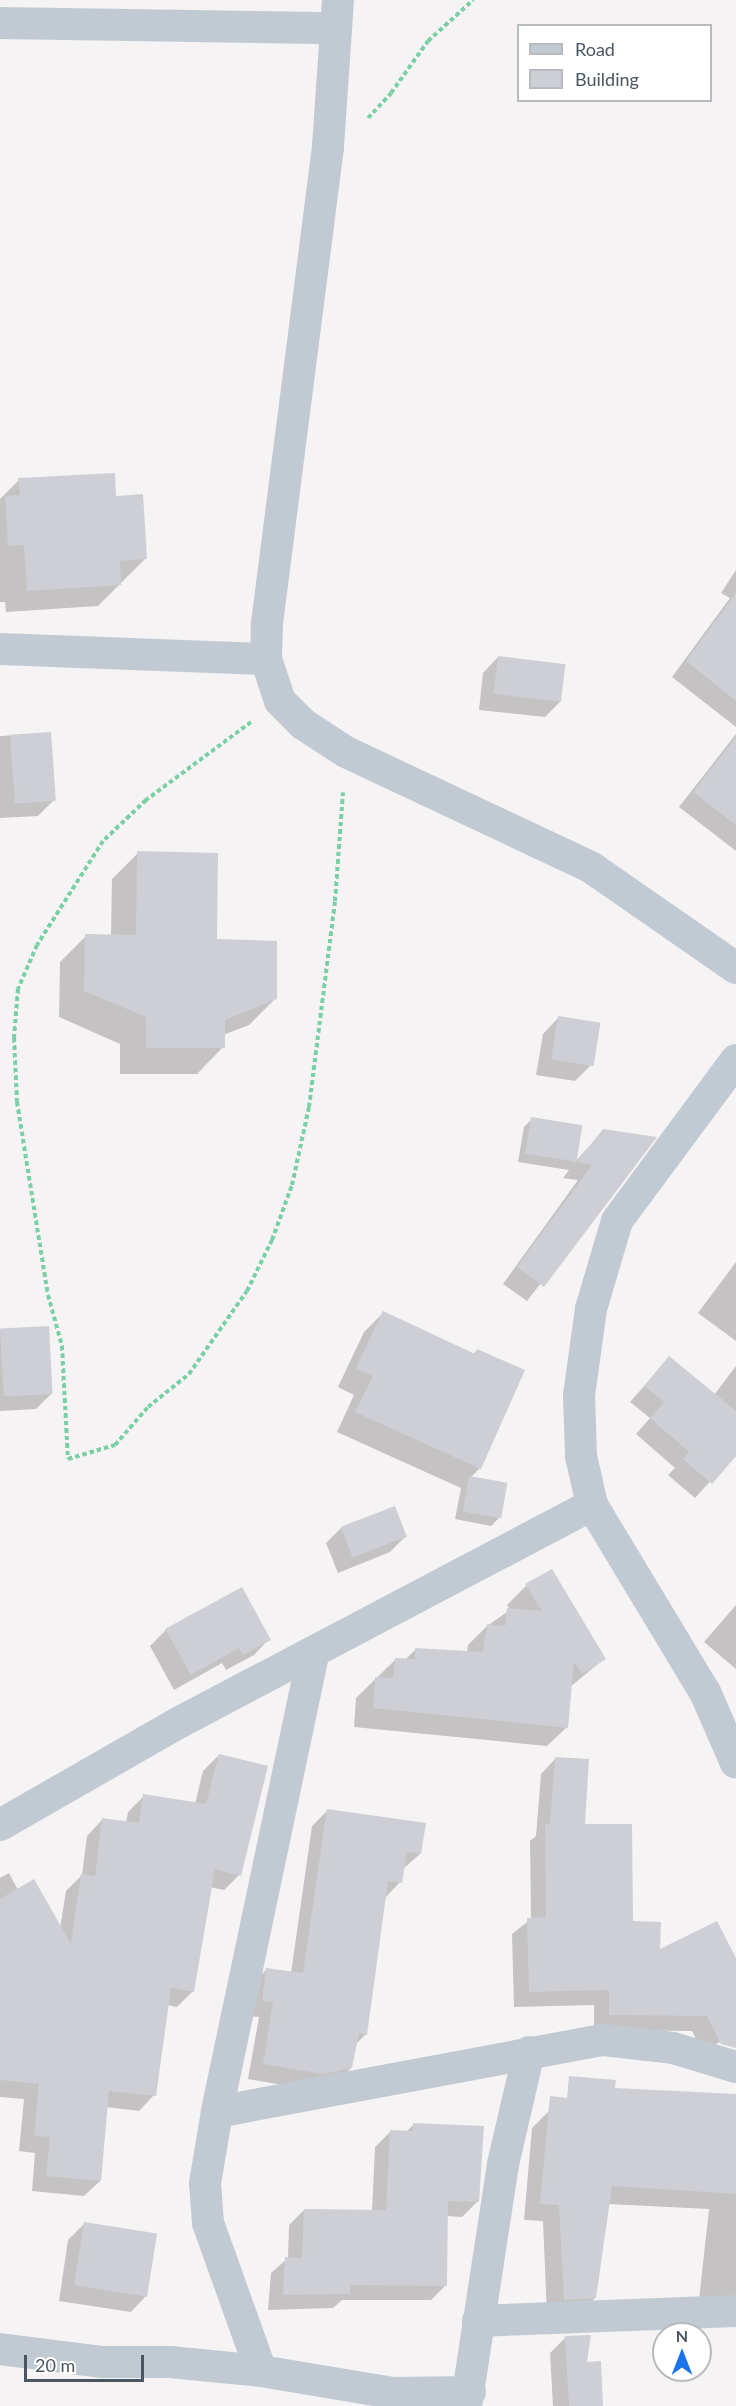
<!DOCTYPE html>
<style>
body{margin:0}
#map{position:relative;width:736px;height:2406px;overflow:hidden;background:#f5f3f3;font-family:Lato,sans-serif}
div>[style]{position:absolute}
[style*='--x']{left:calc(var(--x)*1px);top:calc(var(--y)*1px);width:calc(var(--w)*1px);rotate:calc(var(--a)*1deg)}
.shadow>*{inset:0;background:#0003}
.building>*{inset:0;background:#cdcfd5;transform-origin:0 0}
.path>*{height:4px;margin-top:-2px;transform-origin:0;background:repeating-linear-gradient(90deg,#7ad0a6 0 4.5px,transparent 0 7.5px)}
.minor>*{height:32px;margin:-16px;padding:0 16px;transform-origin:16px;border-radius:16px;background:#c1cad2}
span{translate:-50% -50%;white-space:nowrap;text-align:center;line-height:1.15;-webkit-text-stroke:6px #fff;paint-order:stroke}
.legend{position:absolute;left:517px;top:24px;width:195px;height:78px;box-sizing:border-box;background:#fff;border:2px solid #b7bbc0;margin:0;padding:8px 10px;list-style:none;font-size:18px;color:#4a5661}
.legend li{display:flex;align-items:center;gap:12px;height:30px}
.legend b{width:30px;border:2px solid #b7bbc0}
.north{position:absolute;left:652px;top:2322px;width:60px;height:60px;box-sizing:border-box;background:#fff;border:2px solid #b7bbc0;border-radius:50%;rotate:0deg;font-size:16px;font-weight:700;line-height:24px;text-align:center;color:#4a5661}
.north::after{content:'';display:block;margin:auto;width:21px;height:27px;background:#1a73e8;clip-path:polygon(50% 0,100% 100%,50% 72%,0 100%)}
.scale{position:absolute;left:24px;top:2355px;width:120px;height:27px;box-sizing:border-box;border:3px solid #4a5661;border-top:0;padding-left:8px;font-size:18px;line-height:21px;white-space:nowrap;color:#4a5661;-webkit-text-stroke:4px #fff;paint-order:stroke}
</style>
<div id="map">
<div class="shadow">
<i style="clip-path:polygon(19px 480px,114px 497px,146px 558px,98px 606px,6px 612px,5px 602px,0 602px,0 499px)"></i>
<i style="clip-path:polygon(736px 570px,736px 727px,672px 677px,730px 598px,721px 593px)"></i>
<i style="clip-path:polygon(498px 657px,561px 701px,545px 717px,479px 710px,483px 673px)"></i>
<i style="clip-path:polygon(50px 733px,54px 800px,38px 816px,0 818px,0 736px)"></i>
<i style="clip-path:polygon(736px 734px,736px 851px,679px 807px)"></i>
<i style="clip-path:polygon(138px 853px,215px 941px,275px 999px,249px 1025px,223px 1035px,223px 1047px,197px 1074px,120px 1074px,120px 1044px,59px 1017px,60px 962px,86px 936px,111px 936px,112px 879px)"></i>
<i style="clip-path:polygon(558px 1018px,591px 1065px,575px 1081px,536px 1075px,543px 1034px)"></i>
<i style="clip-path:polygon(532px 1119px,581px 1127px,574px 1163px,604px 1130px,654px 1138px,527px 1301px,503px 1284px,578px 1180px,563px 1178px,569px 1170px,518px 1162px,524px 1127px)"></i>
<i style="clip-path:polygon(736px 1262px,736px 1341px,698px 1313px)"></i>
<i style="clip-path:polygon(384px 1312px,473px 1354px,478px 1350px,480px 1468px,470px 1478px,499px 1518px,491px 1526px,455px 1519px,461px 1488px,337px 1432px,354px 1395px,338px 1387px,364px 1332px)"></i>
<i style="clip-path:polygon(48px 1327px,52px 1393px,36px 1409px,0 1411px,0 1330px)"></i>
<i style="clip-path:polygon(669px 1358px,714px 1395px,736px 1366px,736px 1453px,695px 1498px,668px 1475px,675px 1468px,636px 1434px,650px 1418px,630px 1402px)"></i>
<i style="clip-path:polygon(342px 1527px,405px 1537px,390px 1552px,338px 1573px,326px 1543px)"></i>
<i style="clip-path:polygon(526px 1586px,604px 1659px,570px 1687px,567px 1727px,547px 1746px,354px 1727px,356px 1698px,396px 1659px,405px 1660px,416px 1649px,467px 1653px,468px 1645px,487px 1626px,510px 1610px,507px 1605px)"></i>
<i style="clip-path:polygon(736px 1605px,736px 1669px,704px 1642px)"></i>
<i style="clip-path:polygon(166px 1630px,269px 1639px,254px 1655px,226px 1670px,222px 1663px,174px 1690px,150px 1646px)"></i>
<i style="clip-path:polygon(219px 1755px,239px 1875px,224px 1890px,210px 1887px,193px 1991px,177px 2007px,167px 2005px,154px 2095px,139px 2111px,106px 2107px,100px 2181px,84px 2196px,32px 2191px,35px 2153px,19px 2151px,24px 2099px,0 2097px,0 1878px,9px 1873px,18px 1890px,60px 1929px,66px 1891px,82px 1875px,87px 1836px,102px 1820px,126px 1823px,128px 1812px,144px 1796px,195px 1804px,203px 1771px)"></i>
<i style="clip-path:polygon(556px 1758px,583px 1825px,632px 1923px,659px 1951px,736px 1961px,736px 2034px,702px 2051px,692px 2031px,594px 2030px,594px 2005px,514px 2007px,512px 1934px,531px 1919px,530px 1841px,536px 1836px,541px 1774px)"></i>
<i style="clip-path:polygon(328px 1810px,420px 1854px,403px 1869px,400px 1882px,385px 1898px,366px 2034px,355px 2045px,351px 2068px,335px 2083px,306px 2089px,248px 2079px,259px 2017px,247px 2016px,251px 1985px,266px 1970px,291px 1973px,312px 1826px)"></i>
<i style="clip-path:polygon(549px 2111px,736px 2115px,736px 2304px,699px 2300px,709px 2209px,608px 2204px,595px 2298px,578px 2315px,547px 2316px,543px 2221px,524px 2220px,532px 2128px)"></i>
<i style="clip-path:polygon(414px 2124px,477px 2202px,462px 2217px,446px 2216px,446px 2285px,431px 2300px,342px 2300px,333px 2308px,268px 2310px,271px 2273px,288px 2258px,289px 2225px,304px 2210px,372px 2211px,375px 2147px,390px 2132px,406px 2132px)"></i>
<i style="clip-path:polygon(84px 2224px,146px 2296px,131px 2312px,59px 2301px,68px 2240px)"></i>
<i style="clip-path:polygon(566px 2337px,585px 2363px,602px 2406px,553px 2406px,550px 2353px)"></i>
</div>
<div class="building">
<i style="clip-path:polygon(115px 473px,116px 496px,143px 494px,147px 559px,120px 561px,121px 585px,27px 591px,24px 545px,8px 546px,5px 496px,20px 495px,18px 478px)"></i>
<i style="clip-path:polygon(736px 593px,736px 701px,686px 661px)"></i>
<i style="left:498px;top:656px;width:68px;height:38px;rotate:7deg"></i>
<i style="left:51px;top:732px;width:69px;height:41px;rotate:86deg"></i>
<i style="clip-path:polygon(736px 737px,736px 825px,693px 792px)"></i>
<i style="clip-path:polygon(137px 851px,218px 853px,217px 939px,277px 941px,277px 999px,225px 1020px,225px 1048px,146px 1048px,146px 1017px,84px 991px,85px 934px,136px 935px)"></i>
<i style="left:558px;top:1016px;width:43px;height:44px;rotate:9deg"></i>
<i style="left:531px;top:1117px;width:52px;height:37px;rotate:9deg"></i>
<i style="clip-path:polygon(603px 1129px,657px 1137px,544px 1287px,517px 1267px,592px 1165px,577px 1162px)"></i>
<i style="clip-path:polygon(383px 1311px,475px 1354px,477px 1349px,525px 1370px,481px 1469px,355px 1412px,373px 1376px,356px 1368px)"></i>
<i style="left:49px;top:1326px;width:68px;height:49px;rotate:87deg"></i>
<i style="clip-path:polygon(669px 1356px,736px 1411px,736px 1456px,712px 1484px,683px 1459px,689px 1452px,650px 1418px,664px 1402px,644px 1386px)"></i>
<i style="left:469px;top:1476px;width:39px;height:36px;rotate:10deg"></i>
<i style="left:395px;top:1506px;width:33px;height:58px;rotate:69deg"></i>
<i style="clip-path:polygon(552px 1569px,606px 1659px,582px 1674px,574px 1662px,568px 1728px,373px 1708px,375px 1677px,393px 1678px,395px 1658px,415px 1659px,415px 1648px,483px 1652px,487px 1624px,505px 1626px,507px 1608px,542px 1611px,525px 1584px)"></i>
<i style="clip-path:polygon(242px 1587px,271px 1640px,243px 1655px,239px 1648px,191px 1675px,165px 1629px)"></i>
<i style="clip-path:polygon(219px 1754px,268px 1766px,241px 1876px,215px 1869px,194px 1992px,171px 1988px,156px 2096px,109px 2091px,101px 2181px,46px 2176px,50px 2137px,34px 2136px,39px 2084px,0 2080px,0 1899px,34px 1879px,71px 1944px,81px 1874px,95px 1876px,102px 1818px,139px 1823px,143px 1794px,206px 1804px)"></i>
<i style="clip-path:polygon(555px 1757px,589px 1759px,585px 1824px,632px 1824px,633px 1921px,661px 1922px,660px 1949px,717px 1921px,736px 1958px,736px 2048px,721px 2044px,707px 2016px,609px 2015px,609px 1990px,529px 1992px,527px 1918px,546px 1917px,545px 1824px,550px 1824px)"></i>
<i style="clip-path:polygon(327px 1809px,426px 1823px,421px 1854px,407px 1852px,402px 1883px,388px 1881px,367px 2035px,359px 2033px,352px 2068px,322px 2074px,263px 2064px,273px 2002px,262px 2001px,266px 1968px,303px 1973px)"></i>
<i style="clip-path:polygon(569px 2076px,616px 2080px,615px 2088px,736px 2094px,736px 2194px,612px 2186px,596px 2298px,564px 2300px,559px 2205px,540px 2204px,550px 2096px,567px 2098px)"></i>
<i style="clip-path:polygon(413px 2123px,484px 2126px,479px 2202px,448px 2201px,447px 2286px,350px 2285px,350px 2294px,283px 2295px,285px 2257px,302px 2258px,304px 2209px,386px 2210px,390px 2130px,413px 2131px)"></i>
<i style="left:84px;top:2222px;width:74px;height:64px;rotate:9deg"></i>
<i style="clip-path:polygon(591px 2335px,587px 2362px,601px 2361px,603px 2406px,569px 2406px,565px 2336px)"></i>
</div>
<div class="path">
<i style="--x:368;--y:118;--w:34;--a:-47"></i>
<i style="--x:391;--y:93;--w:64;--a:-54.6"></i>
<i style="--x:428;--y:41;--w:61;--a:-42.3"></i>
<i style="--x:251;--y:722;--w:131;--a:143.4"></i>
<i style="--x:146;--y:800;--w:59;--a:136.4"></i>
<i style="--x:103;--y:841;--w:123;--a:122.4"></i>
<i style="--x:37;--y:945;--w:48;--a:113.4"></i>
<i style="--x:18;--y:989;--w:49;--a:94.7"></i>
<i style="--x:14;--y:1038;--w:64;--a:87.3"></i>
<i style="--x:17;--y:1102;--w:195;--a:80.9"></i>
<i style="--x:48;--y:1295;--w:53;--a:74.6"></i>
<i style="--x:62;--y:1346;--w:113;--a:87"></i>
<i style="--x:68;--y:1459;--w:49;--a:-16.6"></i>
<i style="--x:115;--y:1445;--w:50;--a:-49"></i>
<i style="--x:148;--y:1407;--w:53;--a:-38.8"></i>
<i style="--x:189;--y:1374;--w:101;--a:-55.1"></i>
<i style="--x:247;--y:1291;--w:57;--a:-63.9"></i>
<i style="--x:272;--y:1240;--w:59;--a:-70"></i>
<i style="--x:292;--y:1185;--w:80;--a:-77.7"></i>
<i style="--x:309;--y:1107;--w:208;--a:-82.8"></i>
<i style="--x:335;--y:901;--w:109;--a:-85.8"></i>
</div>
<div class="minor">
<i style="--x:338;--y:0;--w:147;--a:93.9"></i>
<i style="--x:328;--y:147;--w:483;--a:97.3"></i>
<i style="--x:267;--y:626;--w:33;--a:92"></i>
<i style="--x:266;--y:659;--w:44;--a:71.6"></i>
<i style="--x:280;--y:701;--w:33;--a:45"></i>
<i style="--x:303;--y:724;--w:51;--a:33.1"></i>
<i style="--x:346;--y:752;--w:272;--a:25.2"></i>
<i style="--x:592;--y:868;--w:175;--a:34.8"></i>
<i style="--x:0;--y:23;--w:336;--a:0.9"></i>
<i style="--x:0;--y:649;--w:266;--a:2.2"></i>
<i style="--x:736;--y:1060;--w:200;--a:126.5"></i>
<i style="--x:617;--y:1221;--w:92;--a:106.5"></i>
<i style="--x:591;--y:1309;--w:87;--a:97.9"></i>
<i style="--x:579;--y:1395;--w:61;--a:88.1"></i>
<i style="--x:581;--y:1456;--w:50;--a:77.3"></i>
<i style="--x:592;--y:1505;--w:218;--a:58.9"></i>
<i style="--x:705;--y:1692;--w:77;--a:66.4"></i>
<i style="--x:313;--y:1655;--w:467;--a:101.9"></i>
<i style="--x:217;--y:2112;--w:72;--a:99.6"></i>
<i style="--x:205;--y:2183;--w:40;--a:85.7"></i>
<i style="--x:208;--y:2223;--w:157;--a:70.3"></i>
<i style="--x:261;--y:2371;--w:134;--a:9.5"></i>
<i style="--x:393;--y:2393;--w:77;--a:-0.7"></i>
<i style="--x:0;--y:1825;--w:207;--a:-29.8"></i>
<i style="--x:180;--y:1722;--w:466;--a:-27.8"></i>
<i style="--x:217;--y:2112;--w:393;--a:-10.6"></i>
<i style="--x:603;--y:2040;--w:70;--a:6.5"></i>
<i style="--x:673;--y:2048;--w:66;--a:16.8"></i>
<i style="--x:478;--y:2321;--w:258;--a:-2.2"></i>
<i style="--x:0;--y:2349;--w:104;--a:7.2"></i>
<i style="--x:103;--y:2362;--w:67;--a:0"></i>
<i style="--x:170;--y:2362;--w:91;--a:5.6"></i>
<i style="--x:466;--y:2406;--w:245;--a:-81.3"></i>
<i style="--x:503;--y:2164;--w:115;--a:-76.9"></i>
</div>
<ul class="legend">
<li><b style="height:8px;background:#c1cad2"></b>Road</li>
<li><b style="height:16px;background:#cdcfd5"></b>Building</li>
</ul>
<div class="north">N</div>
<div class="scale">20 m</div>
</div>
